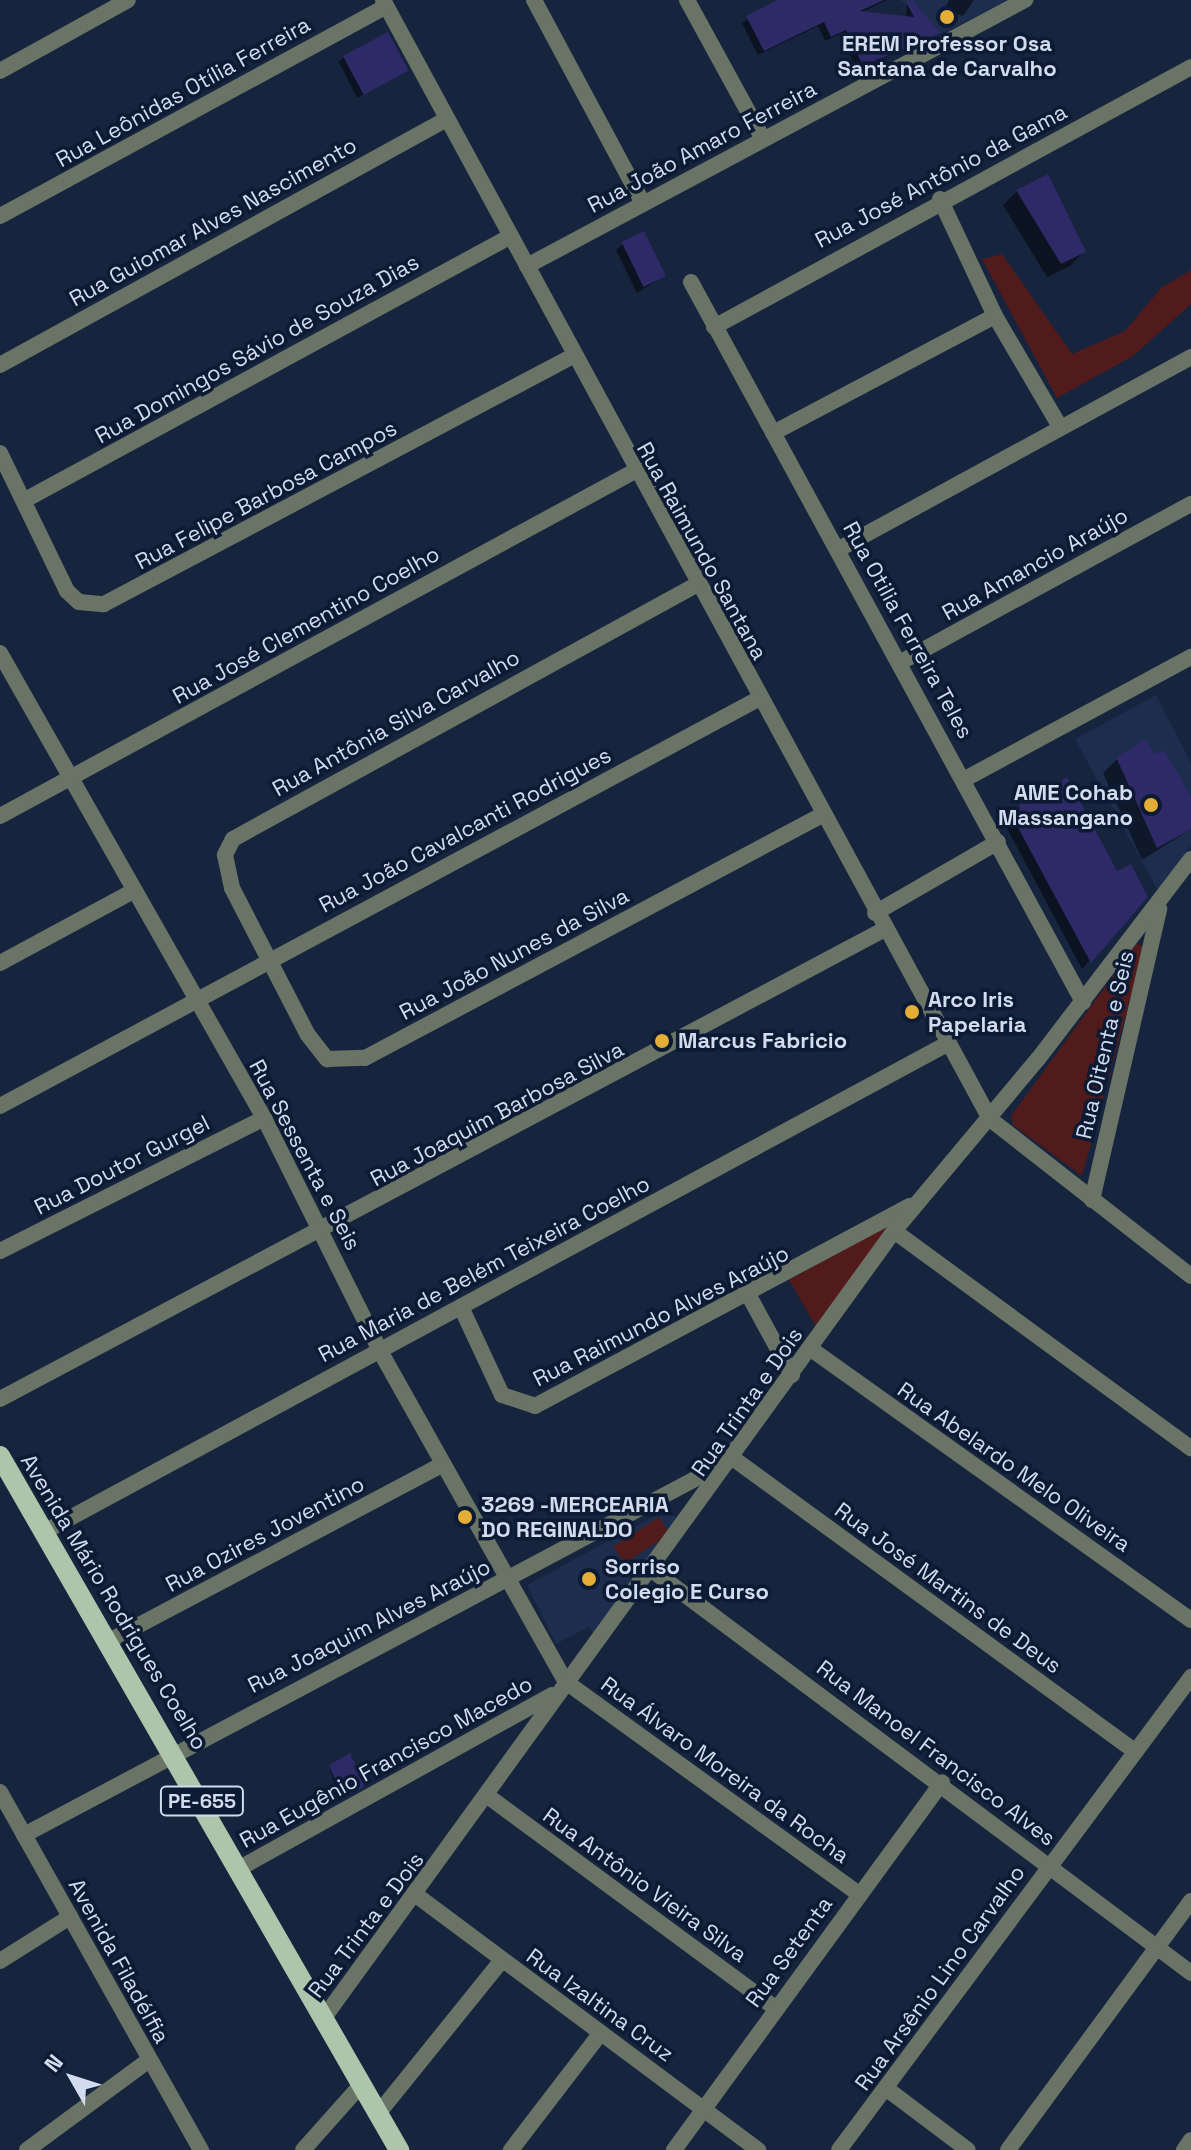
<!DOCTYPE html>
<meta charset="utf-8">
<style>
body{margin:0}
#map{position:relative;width:1191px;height:2150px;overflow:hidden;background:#16243e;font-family:"Space Grotesk",sans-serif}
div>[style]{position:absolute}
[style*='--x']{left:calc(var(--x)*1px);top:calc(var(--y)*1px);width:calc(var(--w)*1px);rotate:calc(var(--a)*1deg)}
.built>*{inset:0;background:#1c2d4e}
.green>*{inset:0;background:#511b1b;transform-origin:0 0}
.shadow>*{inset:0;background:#0007}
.building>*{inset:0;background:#2e2967;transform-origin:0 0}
.minor>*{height:16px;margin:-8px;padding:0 8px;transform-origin:8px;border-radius:8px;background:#697467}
.tertiary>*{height:16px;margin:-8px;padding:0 8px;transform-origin:8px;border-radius:8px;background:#697467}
.primary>*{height:20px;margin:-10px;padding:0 10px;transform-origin:10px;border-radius:10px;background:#adc6ab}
.dots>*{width:22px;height:22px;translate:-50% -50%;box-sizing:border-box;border:4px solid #0d1a34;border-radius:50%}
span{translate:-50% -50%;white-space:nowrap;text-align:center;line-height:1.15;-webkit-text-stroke:7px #0d1a34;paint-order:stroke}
.shield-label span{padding:2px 6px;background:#0d1a34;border:2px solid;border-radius:6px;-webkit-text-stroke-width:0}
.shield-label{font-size:20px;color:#d2dcee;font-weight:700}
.poi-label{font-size:22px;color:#d2dcee;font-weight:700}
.right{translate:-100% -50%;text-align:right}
.left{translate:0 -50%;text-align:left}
.street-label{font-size:22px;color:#d2dcee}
.north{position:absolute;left:32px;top:2038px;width:80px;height:80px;-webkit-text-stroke:6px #0d1a34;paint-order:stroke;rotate:309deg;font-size:22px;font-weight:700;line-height:32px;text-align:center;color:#d2dcee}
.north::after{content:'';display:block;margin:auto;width:28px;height:36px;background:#d2dcee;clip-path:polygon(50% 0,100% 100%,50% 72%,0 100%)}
</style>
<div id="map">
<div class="built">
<i style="clip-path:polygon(900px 0,1007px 0,942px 34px)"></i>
<i style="clip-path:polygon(1156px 695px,1191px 763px,1191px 846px,1158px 891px,1075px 739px)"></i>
<i style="clip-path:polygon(666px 1510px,682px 1522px,594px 1635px,589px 1627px,556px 1644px,527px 1585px)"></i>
</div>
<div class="green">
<i style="clip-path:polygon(1002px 254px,1072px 354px,1125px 331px,1161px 288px,1191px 270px,1191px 304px,1133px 356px,1057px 398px,982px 259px)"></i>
<i style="clip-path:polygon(1137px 943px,1144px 948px,1082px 1176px,1013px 1125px,1011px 1116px)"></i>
<i style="clip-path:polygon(892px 1223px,818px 1330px,789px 1280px)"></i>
<i style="left:659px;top:1517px;width:20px;height:54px;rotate:57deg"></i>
</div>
<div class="shadow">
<i style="clip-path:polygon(782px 0,887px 0,860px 13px,906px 18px,907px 4px,938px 33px,857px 70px,840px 34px,825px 41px,818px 26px,758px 55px,742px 23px)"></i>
<i style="clip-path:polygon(949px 0,974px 0,963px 16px,945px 9px)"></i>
<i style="clip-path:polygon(344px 57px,407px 71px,357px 98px,339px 62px)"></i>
<i style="clip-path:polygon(1017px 191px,1084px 251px,1070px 266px,1047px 277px,1003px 205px)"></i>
<i style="clip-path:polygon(623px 244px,664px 276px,637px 293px,616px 250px)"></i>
<i style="clip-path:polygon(1153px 757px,1191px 801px,1191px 829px,1142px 860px,1103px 773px,1117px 759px)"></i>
<i style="clip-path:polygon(1011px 813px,1146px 896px,1082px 969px,1003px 821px)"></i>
<i style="clip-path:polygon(330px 1767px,363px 1785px,338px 1801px)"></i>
</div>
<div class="building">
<i style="clip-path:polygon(777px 0,884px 0,860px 11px,914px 17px,906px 2px,912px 0,941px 33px,863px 66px,846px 30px,831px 37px,824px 22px,764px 51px,746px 16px)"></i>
<i style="left:388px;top:32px;width:44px;height:51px;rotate:62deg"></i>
<i style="clip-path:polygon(1048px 174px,1086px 252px,1061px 264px,1016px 190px)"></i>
<i style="left:644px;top:231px;width:50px;height:25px;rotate:64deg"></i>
<i style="clip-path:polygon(1146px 740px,1154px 754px,1164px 750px,1191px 797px,1191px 829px,1157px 848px,1116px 757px)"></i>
<i style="clip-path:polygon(1067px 777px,1117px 871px,1131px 864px,1148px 897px,1091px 963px,1009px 811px)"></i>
<i style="clip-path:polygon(350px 1753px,365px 1786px,343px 1798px,329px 1765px)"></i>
</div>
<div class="minor">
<i style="--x:383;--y:0;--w:1273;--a:61.52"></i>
<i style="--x:990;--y:1119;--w:255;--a:38"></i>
<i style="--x:534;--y:0;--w:230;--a:61.8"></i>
<i style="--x:687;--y:0;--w:158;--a:61.3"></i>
<i style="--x:0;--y:71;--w:146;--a:-29"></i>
<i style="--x:940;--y:199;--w:129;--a:64.8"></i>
<i style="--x:995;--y:316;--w:129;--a:59.6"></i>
<i style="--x:0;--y:216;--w:439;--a:-28.5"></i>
<i style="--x:527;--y:266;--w:565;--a:-28.11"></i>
<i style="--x:691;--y:282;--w:820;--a:61.43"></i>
<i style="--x:714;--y:327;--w:543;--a:-28.59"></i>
<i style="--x:0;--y:365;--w:510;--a:-28.83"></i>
<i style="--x:773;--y:433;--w:251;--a:-27.8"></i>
<i style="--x:0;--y:453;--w:153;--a:64.1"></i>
<i style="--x:67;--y:591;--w:16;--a:43"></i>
<i style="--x:79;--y:602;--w:25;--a:5"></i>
<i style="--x:104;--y:604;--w:531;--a:-27.87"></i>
<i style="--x:25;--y:500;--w:553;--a:-28.51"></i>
<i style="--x:839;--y:549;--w:401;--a:-28.6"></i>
<i style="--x:696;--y:585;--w:528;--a:151.25"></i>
<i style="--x:233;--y:839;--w:18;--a:117"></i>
<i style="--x:225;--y:855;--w:34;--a:78"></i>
<i style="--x:232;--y:888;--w:165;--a:62.7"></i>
<i style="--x:308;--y:1035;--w:31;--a:52"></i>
<i style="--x:327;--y:1059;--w:38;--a:-2"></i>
<i style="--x:365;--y:1058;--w:518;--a:-28"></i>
<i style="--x:0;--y:653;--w:535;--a:60.41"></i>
<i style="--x:264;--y:1118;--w:260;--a:63.5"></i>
<i style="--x:380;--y:1351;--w:380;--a:60.7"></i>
<i style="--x:566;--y:1682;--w:362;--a:35.9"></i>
<i style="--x:901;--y:662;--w:330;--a:-28.6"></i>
<i style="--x:965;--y:779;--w:257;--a:-28.4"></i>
<i style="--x:0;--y:816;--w:720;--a:-28.52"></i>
<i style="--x:875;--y:913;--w:142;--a:-30"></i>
<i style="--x:0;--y:963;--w:151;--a:-28.4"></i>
<i style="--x:0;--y:1106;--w:860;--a:-28.23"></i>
<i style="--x:1092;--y:1200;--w:299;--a:-77"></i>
<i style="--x:894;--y:1231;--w:368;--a:36.2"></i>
<i style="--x:0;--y:1251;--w:296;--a:-26.7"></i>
<i style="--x:749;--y:1296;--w:90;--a:61.4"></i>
<i style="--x:461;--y:1307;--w:97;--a:65"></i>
<i style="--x:502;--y:1395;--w:35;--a:18"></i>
<i style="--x:535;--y:1406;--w:425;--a:-28.1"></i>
<i style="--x:811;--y:1349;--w:467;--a:35.5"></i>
<i style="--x:0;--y:1399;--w:1002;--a:-27.97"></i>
<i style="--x:734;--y:1459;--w:497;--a:36.1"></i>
<i style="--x:44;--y:1532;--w:1024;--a:-28.39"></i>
<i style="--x:652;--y:1570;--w:673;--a:36.78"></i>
<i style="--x:109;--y:1641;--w:377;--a:-27.9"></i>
<i style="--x:489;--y:1797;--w:355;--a:36.4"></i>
<i style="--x:24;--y:1835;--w:798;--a:-27.95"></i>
<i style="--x:238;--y:1869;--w:359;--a:-29"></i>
<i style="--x:416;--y:1895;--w:427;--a:36.7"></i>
<i style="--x:0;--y:1961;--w:83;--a:-32.2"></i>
<i style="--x:323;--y:2019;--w:973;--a:-54.07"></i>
<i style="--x:894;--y:1231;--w:224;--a:-50.1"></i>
<i style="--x:1038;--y:1059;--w:252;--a:-52.6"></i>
<i style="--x:887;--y:2089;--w:101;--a:37"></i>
<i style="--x:377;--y:2115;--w:199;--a:-51.1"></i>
<i style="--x:27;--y:2150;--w:152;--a:-36.4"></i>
<i style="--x:303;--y:2150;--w:87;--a:-48.3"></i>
<i style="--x:511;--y:2150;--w:146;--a:-52.5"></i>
<i style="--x:674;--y:2150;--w:455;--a:-53.9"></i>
<i style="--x:839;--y:2150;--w:590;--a:-53.34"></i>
<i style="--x:1008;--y:2150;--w:309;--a:-53.7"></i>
<i style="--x:1184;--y:2150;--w:12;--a:-55"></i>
</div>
<div class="tertiary">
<i style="--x:0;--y:1792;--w:411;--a:60.7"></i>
</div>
<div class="primary">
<i style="--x:0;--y:1456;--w:801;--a:60.1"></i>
</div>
<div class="dots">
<i style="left:947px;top:17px;background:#e4ad35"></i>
<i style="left:1151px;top:805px;background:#e4ad35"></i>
<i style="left:912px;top:1012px;background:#e4ad35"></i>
<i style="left:662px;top:1041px;background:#e4ad35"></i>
<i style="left:465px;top:1517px;background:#e4ad35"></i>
<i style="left:589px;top:1579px;background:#e4ad35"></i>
</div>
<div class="shield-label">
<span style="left:202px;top:1801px">PE-655</span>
</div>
<div class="poi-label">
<span style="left:947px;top:56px">EREM Professor Osa<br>Santana de Carvalho</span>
<span class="right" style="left:1133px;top:805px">AME Cohab<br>Massangano</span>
<span class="left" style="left:928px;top:1012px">Arco Iris<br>Papelaria</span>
<span class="left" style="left:678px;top:1041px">Marcus Fabricio</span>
<span class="left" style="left:481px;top:1517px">3269 -MERCEARIA<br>DO REGINALDO</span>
<span class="left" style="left:605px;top:1579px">Sorriso<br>Colegio E Curso</span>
</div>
<div class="street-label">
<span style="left:183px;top:92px;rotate:-29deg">Rua Leônidas Otília Ferreira</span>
<span style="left:702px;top:147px;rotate:-28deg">Rua João Amaro Ferreira</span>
<span style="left:941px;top:176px;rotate:-28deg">Rua José Antônio da Gama</span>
<span style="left:213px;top:222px;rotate:-29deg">Rua Guiomar Alves Nascimento</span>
<span style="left:257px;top:349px;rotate:-29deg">Rua Domingos Sávio de Souza Dias</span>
<span style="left:266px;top:495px;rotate:-28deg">Rua Felipe Barbosa Campos</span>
<span style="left:702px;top:551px;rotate:61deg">Rua Raimundo Santana</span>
<span style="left:1035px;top:564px;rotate:-29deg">Rua Amancio Araújo</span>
<span style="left:306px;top:625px;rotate:-29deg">Rua José Clementino Coelho</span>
<span style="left:908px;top:630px;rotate:61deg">Rua Otilia Ferreira Teles</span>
<span style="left:396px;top:723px;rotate:-29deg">Rua Antônia Silva Carvalho</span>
<span style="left:465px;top:830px;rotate:-28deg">Rua João Cavalcanti Rodrigues</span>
<span style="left:514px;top:954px;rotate:-28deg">Rua João Nunes da Silva</span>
<span style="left:1105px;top:1045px;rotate:-77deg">Rua Oitenta e Seis</span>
<span style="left:497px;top:1114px;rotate:-28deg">Rua Joaquim Barbosa Silva</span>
<span style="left:305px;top:1155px;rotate:62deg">Rua Sessenta e Seis</span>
<span style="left:122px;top:1165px;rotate:-27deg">Rua Doutor Gurgel</span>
<span style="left:484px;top:1269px;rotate:-28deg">Rua Maria de Belém Teixeira Coelho</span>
<span style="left:661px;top:1316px;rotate:-27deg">Rua Raimundo Alves Araújo</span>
<span style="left:747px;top:1402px;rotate:-55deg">Rua Trinta e Dois</span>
<span style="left:1014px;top:1467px;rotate:35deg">Rua Abelardo Melo Oliveira</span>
<span style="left:265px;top:1534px;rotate:-28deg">Rua Ozires Joventino</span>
<span style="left:948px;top:1588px;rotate:36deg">Rua José Martins de Deus</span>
<span style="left:114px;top:1602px;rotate:59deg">Avenida Mário Rodrigues Coelho</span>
<span style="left:369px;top:1626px;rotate:-27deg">Rua Joaquim Alves Araújo</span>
<span style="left:936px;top:1753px;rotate:37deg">Rua Manoel Francisco Alves</span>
<span style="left:386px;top:1762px;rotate:-29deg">Rua Eugênio Francisco Macedo</span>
<span style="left:725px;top:1770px;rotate:36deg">Rua Álvaro Moreira da Rocha</span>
<span style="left:645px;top:1885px;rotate:36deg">Rua Antônio Vieira Silva</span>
<span style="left:366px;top:1925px;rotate:-53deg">Rua Trinta e Dois</span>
<span style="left:789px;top:1952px;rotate:-54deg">Rua Setenta</span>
<span style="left:119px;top:1961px;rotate:61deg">Avenida Filadélfia</span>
<span style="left:940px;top:1978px;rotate:-54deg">Rua Arsênio Lino Carvalho</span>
<span style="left:600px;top:2005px;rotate:36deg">Rua Izaltina Cruz</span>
</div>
<div class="north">N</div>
</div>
